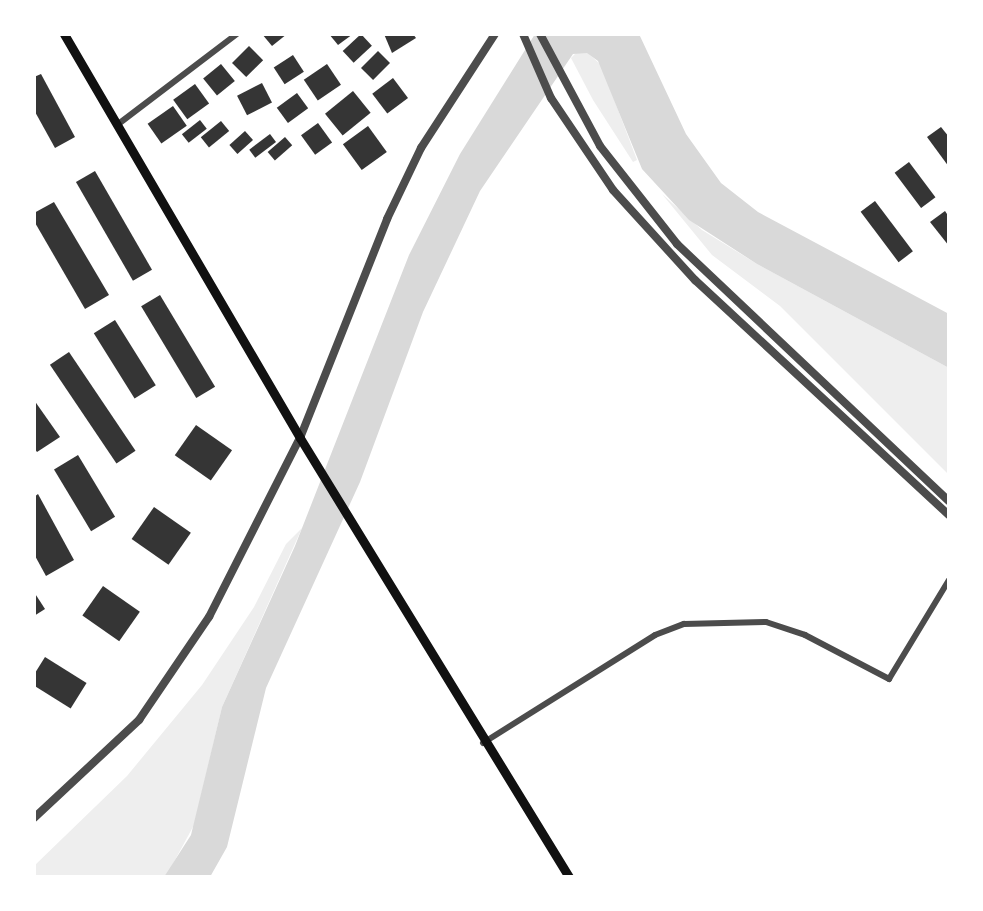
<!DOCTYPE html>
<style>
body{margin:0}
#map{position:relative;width:983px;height:911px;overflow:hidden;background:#fff;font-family:Helvetica,sans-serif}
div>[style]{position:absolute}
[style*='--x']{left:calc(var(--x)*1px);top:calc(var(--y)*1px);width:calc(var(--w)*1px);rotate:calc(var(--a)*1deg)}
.green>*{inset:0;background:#eee}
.water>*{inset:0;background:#d9d9d9}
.building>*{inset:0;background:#353535;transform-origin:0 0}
.minor>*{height:6px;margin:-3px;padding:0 3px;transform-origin:3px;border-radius:3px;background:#4c4c4c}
.tertiary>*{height:8px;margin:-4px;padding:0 4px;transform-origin:4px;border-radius:4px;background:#4c4c4c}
.secondary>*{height:9px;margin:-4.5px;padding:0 4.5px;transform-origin:4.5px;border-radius:4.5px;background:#111}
span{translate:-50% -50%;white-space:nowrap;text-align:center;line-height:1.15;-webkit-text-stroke:7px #fff;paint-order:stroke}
.frame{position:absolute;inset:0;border:36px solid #fff;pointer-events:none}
</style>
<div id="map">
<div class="green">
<i style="clip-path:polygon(576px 53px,588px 53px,601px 65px,637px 160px,633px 162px,593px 100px,571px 58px)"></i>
<i style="clip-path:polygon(662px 194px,702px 230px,757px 264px,949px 368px,949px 475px,780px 306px,712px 255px)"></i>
<i style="clip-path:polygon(302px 528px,222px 707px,194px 825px,169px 871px,164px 877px,34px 877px,34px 866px,127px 776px,202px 685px,254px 607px,286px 544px)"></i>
</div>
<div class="water">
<i style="clip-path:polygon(535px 34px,639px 34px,686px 134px,721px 183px,758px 212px,949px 314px,949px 368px,757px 264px,689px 220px,642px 169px,598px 61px,587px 53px,573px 54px,480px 191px,423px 312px,360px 482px,266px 688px,227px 847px,210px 877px,164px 877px,191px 835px,222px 707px,295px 546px,409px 255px,460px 154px)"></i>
</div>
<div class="building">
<i style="clip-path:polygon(262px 34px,287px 34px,272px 46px)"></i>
<i style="clip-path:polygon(329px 34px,353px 34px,338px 45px)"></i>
<i style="left:361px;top:34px;width:16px;height:25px;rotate:47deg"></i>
<i style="clip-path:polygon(384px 34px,413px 34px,416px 38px,392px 53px)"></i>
<i style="left:249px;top:46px;width:20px;height:24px;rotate:45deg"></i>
<i style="left:378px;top:51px;width:17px;height:24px;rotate:45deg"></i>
<i style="left:293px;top:55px;width:20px;height:23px;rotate:57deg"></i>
<i style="left:221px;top:64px;width:22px;height:23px;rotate:51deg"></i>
<i style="left:327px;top:64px;width:25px;height:28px;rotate:56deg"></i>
<i style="clip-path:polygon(41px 74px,75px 137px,55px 148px,34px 110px,34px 77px)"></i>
<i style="left:393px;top:78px;width:25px;height:26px;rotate:53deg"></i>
<i style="left:262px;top:83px;width:22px;height:28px;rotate:63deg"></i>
<i style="left:195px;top:84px;width:24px;height:27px;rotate:54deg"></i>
<i style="left:353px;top:91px;width:28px;height:36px;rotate:51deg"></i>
<i style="left:297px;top:93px;width:19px;height:25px;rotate:54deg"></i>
<i style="left:173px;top:106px;width:24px;height:31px;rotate:55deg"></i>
<i style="left:200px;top:120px;width:11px;height:23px;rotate:52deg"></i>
<i style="left:221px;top:121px;width:13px;height:26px;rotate:51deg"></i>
<i style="left:318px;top:123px;width:24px;height:21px;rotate:54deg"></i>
<i style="left:368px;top:126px;width:32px;height:31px;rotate:54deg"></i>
<i style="clip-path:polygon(941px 127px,949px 137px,949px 167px,927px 137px)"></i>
<i style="left:245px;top:131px;width:12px;height:21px;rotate:48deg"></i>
<i style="left:270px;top:134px;width:10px;height:26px;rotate:53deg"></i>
<i style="left:285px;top:137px;width:11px;height:23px;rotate:49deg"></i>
<i style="left:909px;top:162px;width:44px;height:18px;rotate:53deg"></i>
<i style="left:95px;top:171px;width:114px;height:22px;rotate:60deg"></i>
<i style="left:875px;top:201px;width:63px;height:18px;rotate:53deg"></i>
<i style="clip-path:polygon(54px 202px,109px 295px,85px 309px,34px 221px,34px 213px)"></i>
<i style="clip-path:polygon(945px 211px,949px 217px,949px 246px,930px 222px)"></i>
<i style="left:160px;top:295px;width:107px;height:22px;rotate:59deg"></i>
<i style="left:115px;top:320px;width:77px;height:25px;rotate:58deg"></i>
<i style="left:69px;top:352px;width:119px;height:23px;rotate:56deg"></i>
<i style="clip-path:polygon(34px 400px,60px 437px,37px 452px,34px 448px)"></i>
<i style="left:196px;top:425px;width:44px;height:37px;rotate:35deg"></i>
<i style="left:78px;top:455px;width:72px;height:28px;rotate:59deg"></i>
<i style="clip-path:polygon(38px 494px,74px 560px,46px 576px,34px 554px,34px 497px)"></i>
<i style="left:154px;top:507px;width:45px;height:39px;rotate:35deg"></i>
<i style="left:103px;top:586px;width:45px;height:36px;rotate:35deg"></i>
<i style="clip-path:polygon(34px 592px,45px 609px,34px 616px)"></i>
<i style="left:45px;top:657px;width:49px;height:30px;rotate:32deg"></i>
</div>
<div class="minor">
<i style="--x:117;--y:125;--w:151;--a:-37.2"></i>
<i style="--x:483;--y:743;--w:203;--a:-32.1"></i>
<i style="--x:655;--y:635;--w:31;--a:-21"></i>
<i style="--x:684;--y:624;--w:82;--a:-1.4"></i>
<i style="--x:766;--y:622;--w:41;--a:18.4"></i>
<i style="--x:805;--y:635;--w:95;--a:27.6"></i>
<i style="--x:889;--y:679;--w:116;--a:-58.8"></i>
</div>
<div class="tertiary">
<i style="--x:523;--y:34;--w:70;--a:66.4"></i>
<i style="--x:551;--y:98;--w:111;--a:56"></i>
<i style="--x:613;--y:190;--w:122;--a:47.7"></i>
<i style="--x:695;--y:280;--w:346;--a:42.8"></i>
<i style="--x:540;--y:34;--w:127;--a:61.8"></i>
<i style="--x:600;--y:146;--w:125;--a:51.8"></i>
<i style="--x:677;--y:244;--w:374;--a:43.4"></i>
<i style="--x:34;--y:818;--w:144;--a:-43"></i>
<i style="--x:139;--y:720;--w:125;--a:-55.8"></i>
<i style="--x:209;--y:617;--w:201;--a:-63.1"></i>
<i style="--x:300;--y:438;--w:236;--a:-68.3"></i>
<i style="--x:387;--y:219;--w:79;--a:-64.4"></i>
<i style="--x:421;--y:148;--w:136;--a:-57"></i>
</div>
<div class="secondary">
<i style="--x:64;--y:34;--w:468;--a:59.7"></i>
<i style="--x:300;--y:438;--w:515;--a:58.5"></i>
</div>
<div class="frame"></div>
</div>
